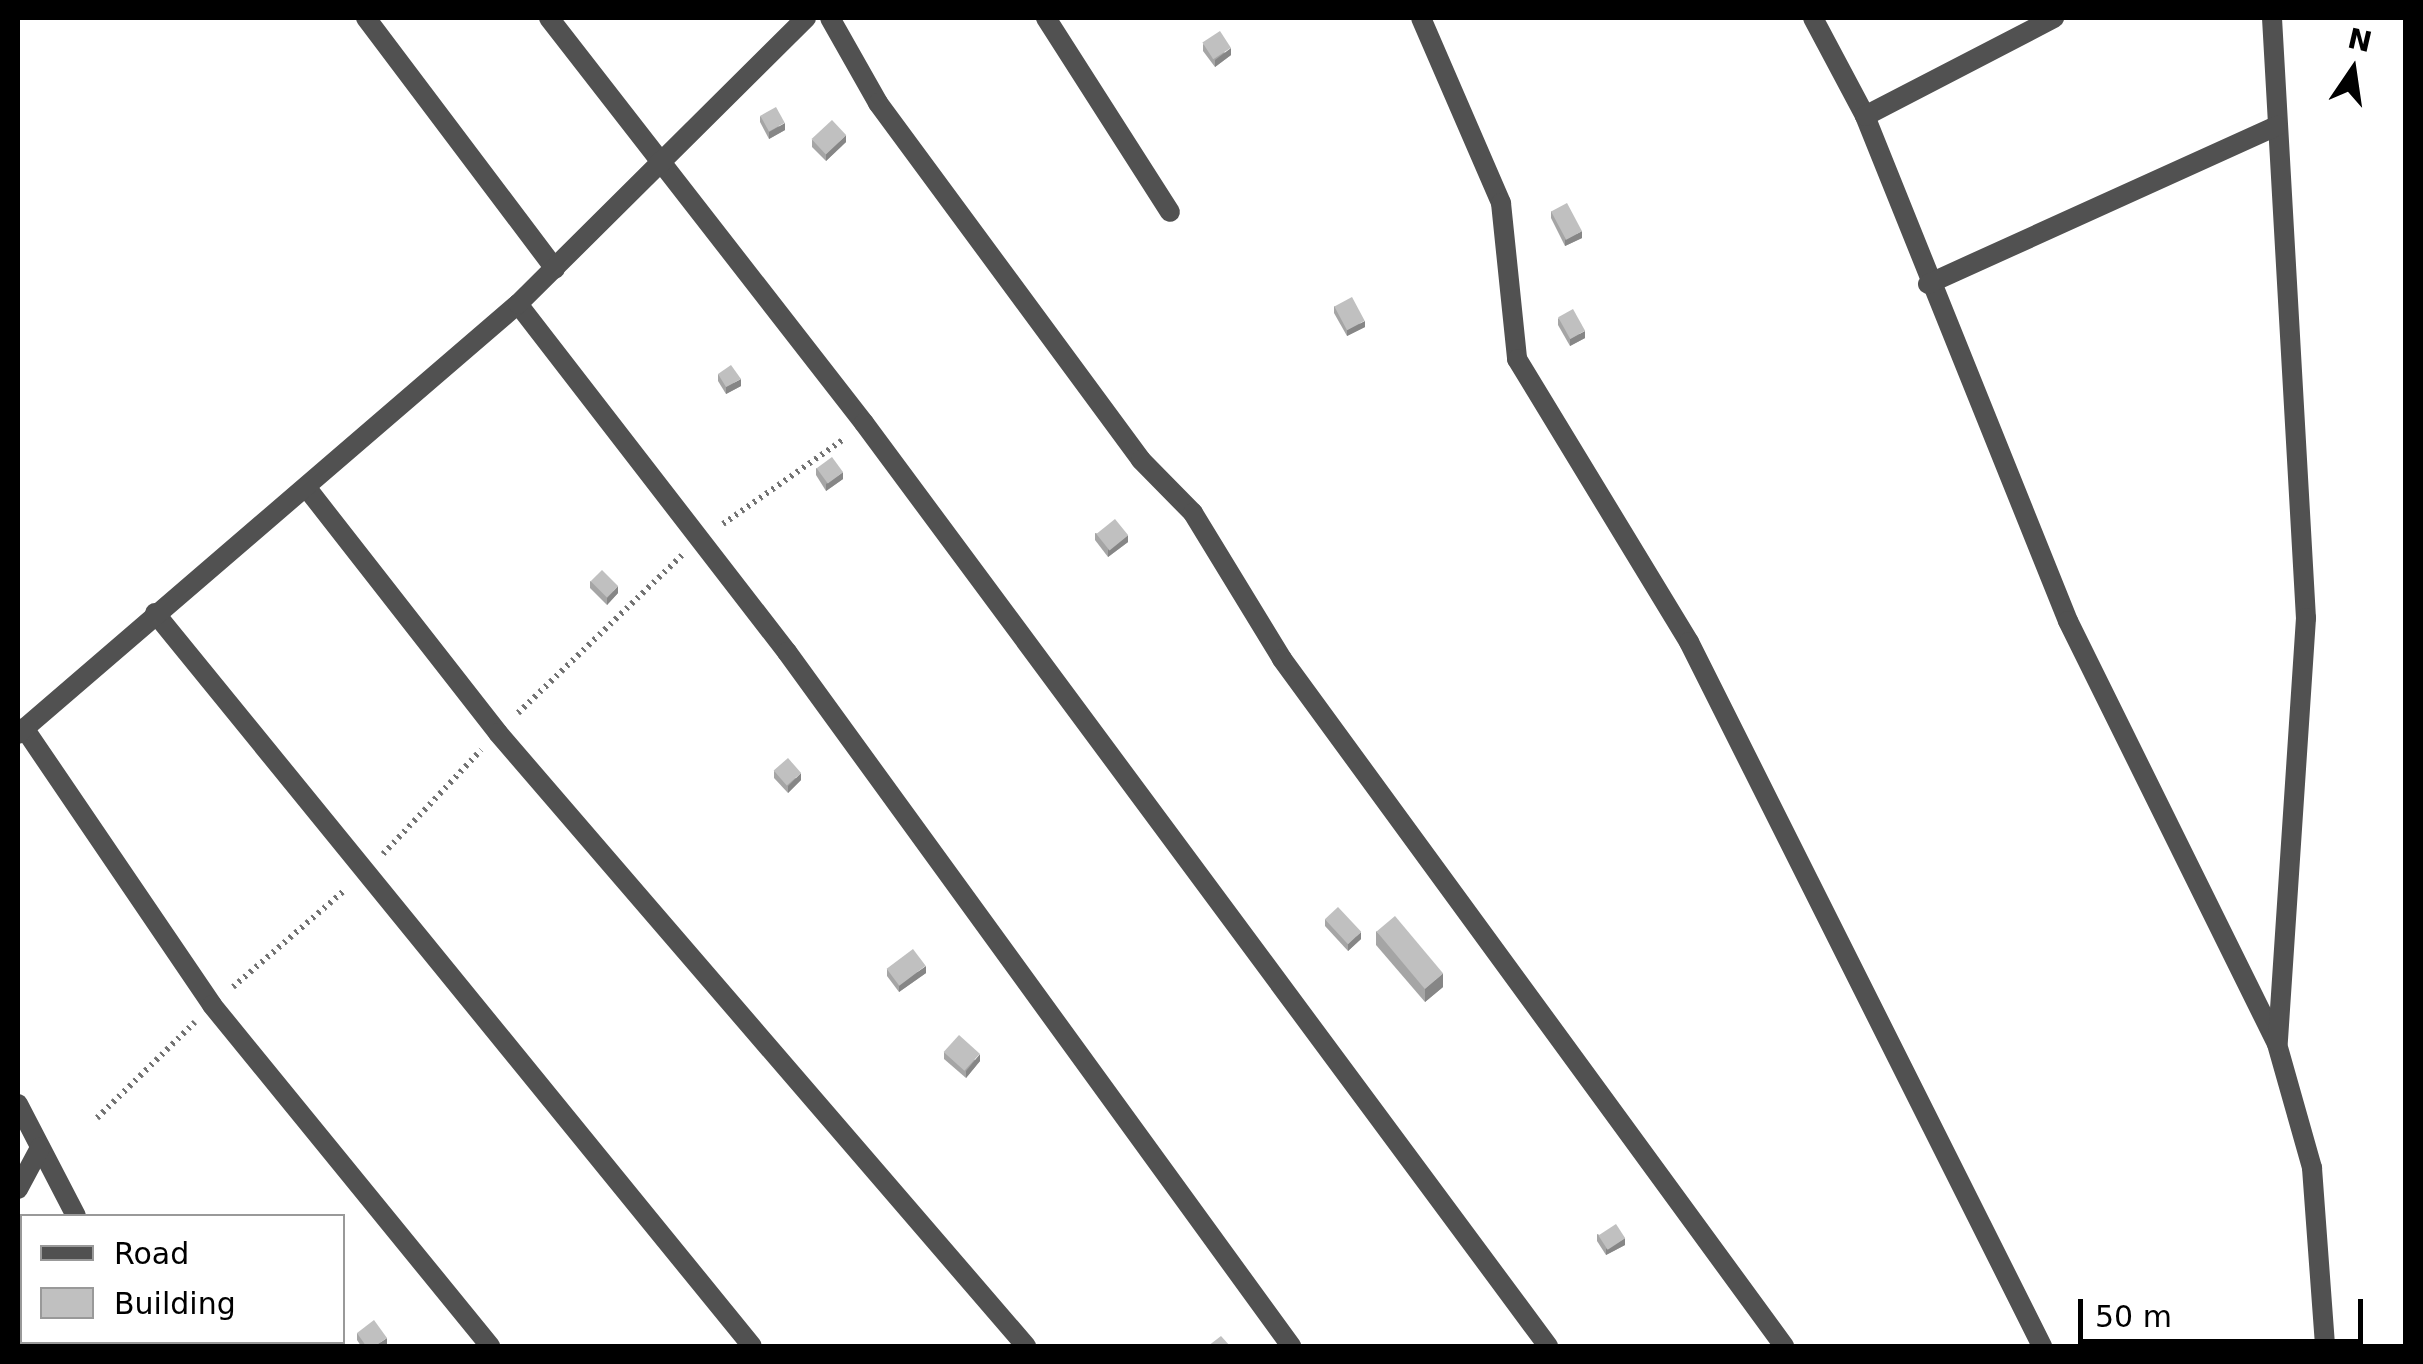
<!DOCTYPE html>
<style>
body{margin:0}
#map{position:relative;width:2423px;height:1364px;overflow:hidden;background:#fff;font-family:"DejaVu Sans",sans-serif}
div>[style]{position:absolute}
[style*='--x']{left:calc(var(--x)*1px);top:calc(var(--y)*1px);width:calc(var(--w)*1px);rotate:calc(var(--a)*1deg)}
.path>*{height:6px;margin-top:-3px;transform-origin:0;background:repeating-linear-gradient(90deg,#737373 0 2.5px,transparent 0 7.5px)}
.street>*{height:20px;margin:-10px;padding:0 10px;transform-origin:10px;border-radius:10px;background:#515151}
.wall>*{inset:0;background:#a5a5a5}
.shaded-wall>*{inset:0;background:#868686}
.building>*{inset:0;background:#c0c0c0;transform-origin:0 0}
span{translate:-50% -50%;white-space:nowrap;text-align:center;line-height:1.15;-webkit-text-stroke:9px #fff;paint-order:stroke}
.frame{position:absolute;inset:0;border:20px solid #000;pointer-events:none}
.legend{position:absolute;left:20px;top:1214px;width:325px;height:130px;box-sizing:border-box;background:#fff;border:2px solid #999;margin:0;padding:12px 18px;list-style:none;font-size:30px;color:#000}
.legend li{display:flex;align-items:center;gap:20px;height:50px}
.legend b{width:50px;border:2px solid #999}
.north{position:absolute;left:2303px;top:20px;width:100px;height:100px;-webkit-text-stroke:8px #fff;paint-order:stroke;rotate:13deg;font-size:28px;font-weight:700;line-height:40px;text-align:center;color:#000}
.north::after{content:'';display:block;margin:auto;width:35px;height:45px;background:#000;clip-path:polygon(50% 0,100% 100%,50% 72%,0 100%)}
.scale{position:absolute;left:2078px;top:1299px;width:285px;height:45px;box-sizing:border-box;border:5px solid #000;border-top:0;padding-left:12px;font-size:30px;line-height:35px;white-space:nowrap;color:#000;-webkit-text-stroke:8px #fff;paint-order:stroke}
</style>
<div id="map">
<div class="path">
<i style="--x:723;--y:524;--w:148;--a:-35.1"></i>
<i style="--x:518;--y:713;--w:228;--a:-43.9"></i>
<i style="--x:383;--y:854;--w:143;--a:-46.7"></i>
<i style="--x:233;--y:987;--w:148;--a:-40.9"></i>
<i style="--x:97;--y:1118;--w:137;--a:-44.4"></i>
</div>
<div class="street">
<i style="--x:366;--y:18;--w:314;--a:53"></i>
<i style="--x:549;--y:18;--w:513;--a:52.13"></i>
<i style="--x:864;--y:423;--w:1149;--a:53.46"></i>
<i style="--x:830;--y:18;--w:98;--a:60.5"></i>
<i style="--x:878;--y:103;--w:443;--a:53.6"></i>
<i style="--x:1141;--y:460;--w:74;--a:45.5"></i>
<i style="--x:1193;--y:513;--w:171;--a:58.6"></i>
<i style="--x:1282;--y:659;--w:851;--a:53.84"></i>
<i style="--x:1046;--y:18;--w:230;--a:57.4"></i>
<i style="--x:1421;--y:18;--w:202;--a:66.6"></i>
<i style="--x:1501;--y:203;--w:157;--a:84.1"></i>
<i style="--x:1517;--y:359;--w:331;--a:58.7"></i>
<i style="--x:1689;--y:642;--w:788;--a:63.37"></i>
<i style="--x:1813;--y:18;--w:111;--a:62"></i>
<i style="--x:1865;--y:116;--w:544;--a:68.1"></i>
<i style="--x:2068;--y:621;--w:472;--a:63.7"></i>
<i style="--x:2277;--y:1044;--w:129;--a:74.2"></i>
<i style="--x:2312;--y:1168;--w:178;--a:85.8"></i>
<i style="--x:2272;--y:18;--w:601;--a:86.76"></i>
<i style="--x:2306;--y:618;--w:425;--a:93.8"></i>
<i style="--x:1865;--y:116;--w:213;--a:-27.4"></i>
<i style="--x:1928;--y:284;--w:383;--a:-24.4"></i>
<i style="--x:518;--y:304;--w:440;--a:52.3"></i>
<i style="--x:787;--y:652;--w:858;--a:54.01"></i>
<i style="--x:306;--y:487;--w:312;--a:52"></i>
<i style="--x:498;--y:733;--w:809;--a:49.26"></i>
<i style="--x:155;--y:613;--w:945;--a:50.84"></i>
<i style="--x:24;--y:728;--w:335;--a:55.8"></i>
<i style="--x:212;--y:1005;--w:440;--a:50.8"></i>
<i style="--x:18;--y:734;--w:659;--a:-40.7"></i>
<i style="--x:518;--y:304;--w:406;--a:-44.8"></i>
<i style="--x:18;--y:1104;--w:126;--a:62.6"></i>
<i style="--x:18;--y:1189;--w:47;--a:-61.8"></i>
<i style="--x:179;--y:1342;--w:6;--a:45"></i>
</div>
<div class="wall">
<i style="clip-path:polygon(1203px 44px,1231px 55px,1215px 67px,1203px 51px)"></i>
<i style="clip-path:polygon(760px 116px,785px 130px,769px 139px,760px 122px)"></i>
<i style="clip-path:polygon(812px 140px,846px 142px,826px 161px,812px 147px)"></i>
<i style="clip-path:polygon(1551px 211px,1582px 238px,1565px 246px,1551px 218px)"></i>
<i style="clip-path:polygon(1334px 306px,1365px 327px,1347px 336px,1334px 313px)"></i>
<i style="clip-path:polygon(1558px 318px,1585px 338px,1570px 346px,1558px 325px)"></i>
<i style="clip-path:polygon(718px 374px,741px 386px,726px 394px,718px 381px)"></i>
<i style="clip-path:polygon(816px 468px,843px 479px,826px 491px,816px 475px)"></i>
<i style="clip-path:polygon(1095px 533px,1128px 542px,1108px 557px,1095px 540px)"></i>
<i style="clip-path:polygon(590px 581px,618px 593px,607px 605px,590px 588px)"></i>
<i style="clip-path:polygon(774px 771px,801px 780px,788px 793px,774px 778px)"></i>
<i style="clip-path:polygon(1325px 919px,1361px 939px,1348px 951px,1325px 926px)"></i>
<i style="clip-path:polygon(1376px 931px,1443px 987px,1425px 1002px,1376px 945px)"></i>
<i style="clip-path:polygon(887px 969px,926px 973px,899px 992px,887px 976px)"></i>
<i style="clip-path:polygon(944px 1052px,980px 1061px,966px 1078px,944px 1059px)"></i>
<i style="clip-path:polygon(1597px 1234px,1625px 1245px,1606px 1255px,1597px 1241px)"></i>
<i style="clip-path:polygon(357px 1333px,387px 1345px,361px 1346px,357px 1340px)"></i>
</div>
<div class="shaded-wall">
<i style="clip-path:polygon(1231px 48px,1231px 55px,1215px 67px,1215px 60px)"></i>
<i style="clip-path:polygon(785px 123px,785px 130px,769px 139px,769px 132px)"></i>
<i style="clip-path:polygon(846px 135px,846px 142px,826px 161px,826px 154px)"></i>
<i style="clip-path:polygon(1582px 231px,1582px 238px,1565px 246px,1565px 240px)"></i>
<i style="clip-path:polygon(1365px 321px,1365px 327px,1347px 336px,1347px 330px)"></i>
<i style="clip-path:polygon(1585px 331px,1585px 338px,1570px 346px,1570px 339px)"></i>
<i style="clip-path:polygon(741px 379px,741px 386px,726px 394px,726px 387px)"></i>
<i style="clip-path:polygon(843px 472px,843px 479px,826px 491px,826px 484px)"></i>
<i style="clip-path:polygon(1128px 535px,1128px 542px,1108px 557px,1108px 550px)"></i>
<i style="clip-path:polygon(618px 586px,618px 593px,607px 605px,607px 598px)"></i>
<i style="clip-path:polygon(801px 773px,801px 780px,788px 793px,788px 786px)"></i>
<i style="clip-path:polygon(1361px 932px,1361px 939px,1348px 951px,1348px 944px)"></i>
<i style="clip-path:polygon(926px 966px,926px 973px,899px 992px,899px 985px)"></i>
<i style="clip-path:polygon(1443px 973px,1443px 987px,1425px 1002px,1425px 989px)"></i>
<i style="clip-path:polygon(980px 1054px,980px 1061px,966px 1078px,966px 1071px)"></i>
<i style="clip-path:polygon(1625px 1238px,1625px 1245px,1606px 1255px,1606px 1249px)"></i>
<i style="clip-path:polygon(387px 1338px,387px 1345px,385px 1346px,375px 1346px)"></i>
</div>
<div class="building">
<i style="left:1220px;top:31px;width:20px;height:21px;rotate:57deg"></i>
<i style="left:776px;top:107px;width:18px;height:18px;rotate:61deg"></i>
<i style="left:832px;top:120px;width:21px;height:28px;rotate:47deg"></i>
<i style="left:1567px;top:203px;width:32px;height:18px;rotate:62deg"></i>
<i style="left:1352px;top:297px;width:27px;height:20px;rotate:62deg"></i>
<i style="left:1573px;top:309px;width:25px;height:17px;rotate:61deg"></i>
<i style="clip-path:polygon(731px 365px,741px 379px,726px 387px,718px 374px)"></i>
<i style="left:832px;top:457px;width:19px;height:19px;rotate:54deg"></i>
<i style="left:1115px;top:519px;width:21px;height:24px;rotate:51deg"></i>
<i style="left:602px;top:570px;width:23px;height:16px;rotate:45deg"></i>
<i style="left:788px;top:758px;width:20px;height:19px;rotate:49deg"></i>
<i style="left:1338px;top:907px;width:34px;height:18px;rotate:47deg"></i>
<i style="left:1395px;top:916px;width:75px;height:24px;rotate:50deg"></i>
<i style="left:913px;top:949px;width:21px;height:33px;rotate:53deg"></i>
<i style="left:959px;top:1035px;width:28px;height:23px;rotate:42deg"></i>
<i style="left:1616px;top:1224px;width:17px;height:21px;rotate:57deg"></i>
<i style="clip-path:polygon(22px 1316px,22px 1339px,18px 1335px,18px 1322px)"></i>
<i style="clip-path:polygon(374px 1320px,387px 1338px,375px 1346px,366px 1346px,357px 1333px)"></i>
<i style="clip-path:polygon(1221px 1336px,1230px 1346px,1208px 1346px)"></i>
</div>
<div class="frame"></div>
<ul class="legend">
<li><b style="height:12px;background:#515151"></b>Road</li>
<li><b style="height:28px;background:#c0c0c0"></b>Building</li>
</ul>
<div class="north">N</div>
<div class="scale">50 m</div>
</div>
